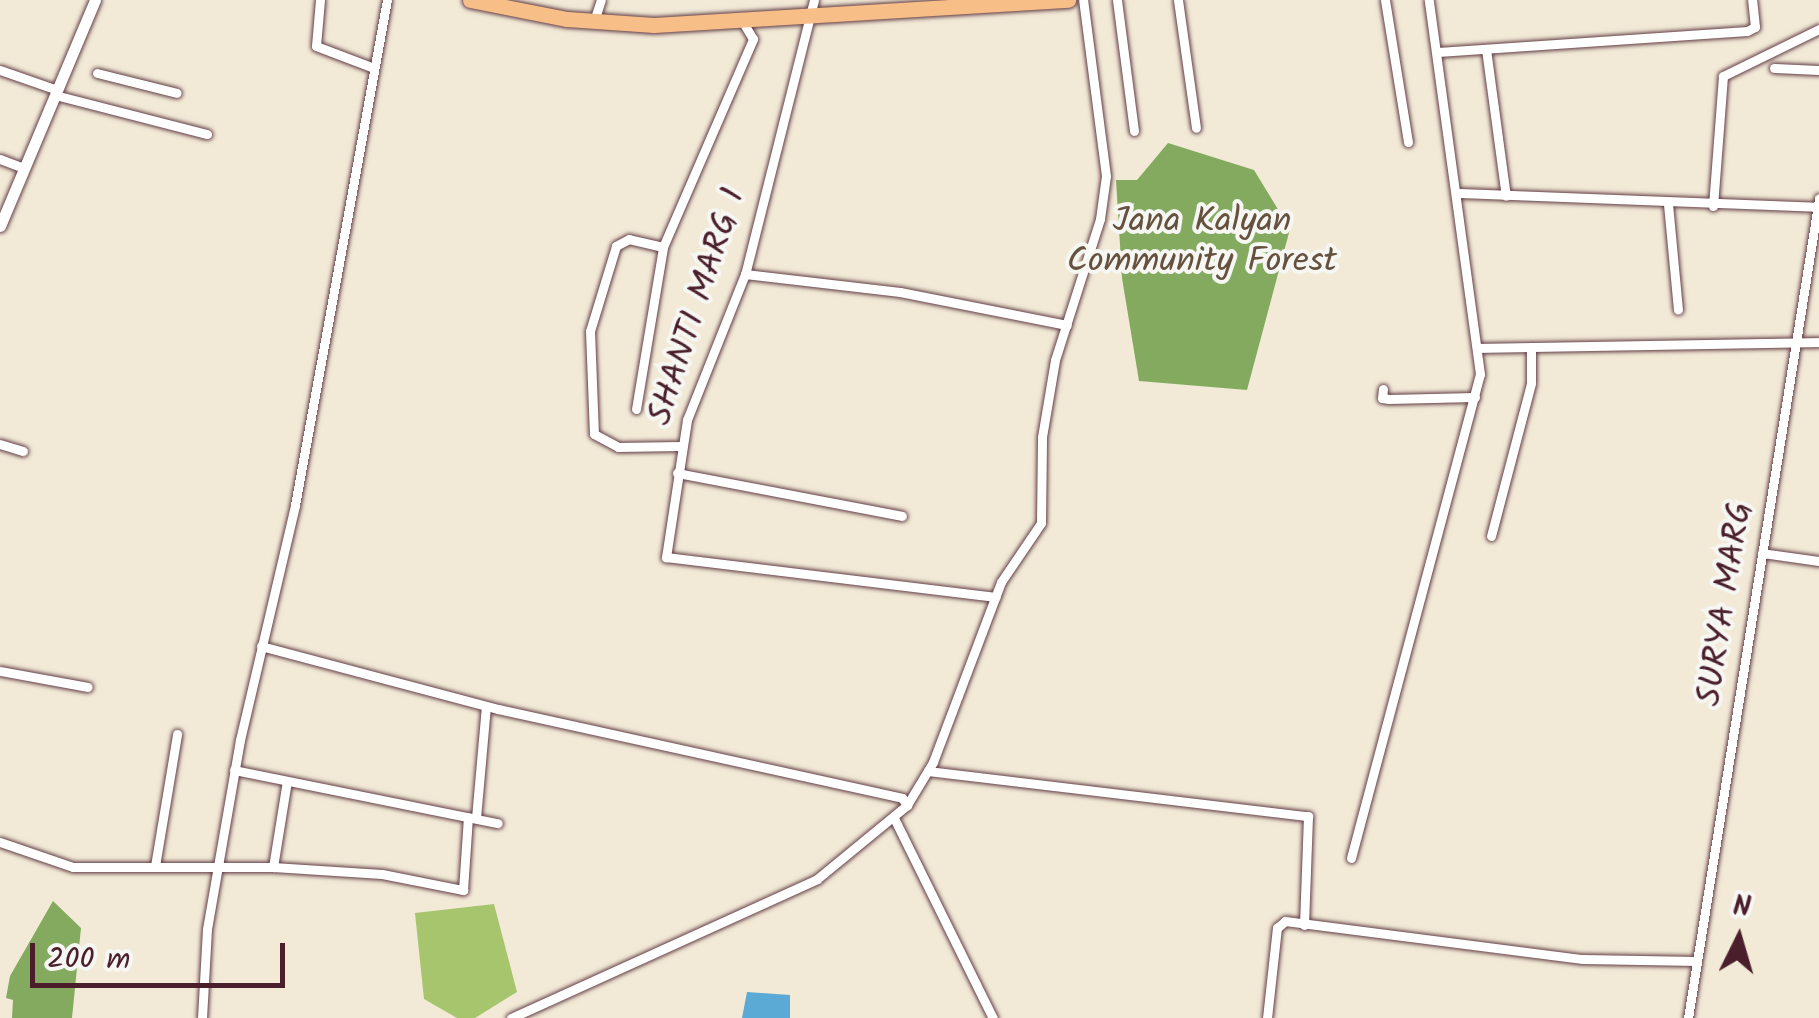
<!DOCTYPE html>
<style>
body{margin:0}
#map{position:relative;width:1819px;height:1018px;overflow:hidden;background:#f2ead7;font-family:Kalam,sans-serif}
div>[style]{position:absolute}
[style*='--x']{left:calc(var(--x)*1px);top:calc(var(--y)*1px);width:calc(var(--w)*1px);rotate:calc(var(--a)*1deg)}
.green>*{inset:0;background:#a6c56d}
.forest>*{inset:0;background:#84aa60}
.water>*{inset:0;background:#5ba9d5}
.roads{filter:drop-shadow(0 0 2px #633d45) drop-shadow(0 0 2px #633d45)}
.minor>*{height:9px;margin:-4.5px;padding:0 4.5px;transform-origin:4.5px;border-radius:4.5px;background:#fff}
.tertiary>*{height:11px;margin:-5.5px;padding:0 5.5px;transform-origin:5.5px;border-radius:5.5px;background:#fff}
.trunk>*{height:15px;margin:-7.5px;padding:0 7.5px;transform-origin:7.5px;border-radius:7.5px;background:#f7be88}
span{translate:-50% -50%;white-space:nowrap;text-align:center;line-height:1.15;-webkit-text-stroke:8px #f6f6f2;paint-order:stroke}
.park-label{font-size:35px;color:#66513f}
.street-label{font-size:35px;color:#4a1f2b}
.north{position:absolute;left:1689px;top:888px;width:100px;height:100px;-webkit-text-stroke:8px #f6f6f2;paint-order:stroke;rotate:5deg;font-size:28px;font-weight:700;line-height:40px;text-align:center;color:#4a1f2b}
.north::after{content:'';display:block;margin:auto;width:35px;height:45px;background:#4a1f2b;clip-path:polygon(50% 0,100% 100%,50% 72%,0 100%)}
.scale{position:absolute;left:30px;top:943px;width:255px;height:45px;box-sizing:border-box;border:5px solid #4a1f2b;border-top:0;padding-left:12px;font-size:30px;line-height:35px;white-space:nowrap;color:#4a1f2b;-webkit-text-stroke:8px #f6f6f2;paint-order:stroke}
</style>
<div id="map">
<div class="green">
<i style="clip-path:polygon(494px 904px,517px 992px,475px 1018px,457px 1018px,424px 999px,415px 913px)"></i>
</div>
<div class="forest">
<i style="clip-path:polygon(1168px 143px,1254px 170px,1290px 229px,1247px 390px,1139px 381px,1122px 278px,1116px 180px,1137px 180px)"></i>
<i style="clip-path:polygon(53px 901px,81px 928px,72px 1018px,12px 1018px,13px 1000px,6px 998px,10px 976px)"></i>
</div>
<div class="water">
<i style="clip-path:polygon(747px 992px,790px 995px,790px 1018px,742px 1018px)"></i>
</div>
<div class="roads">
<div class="minor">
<i style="--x:320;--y:0;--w:46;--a:95"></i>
<i style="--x:316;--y:46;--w:62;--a:20.8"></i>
<i style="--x:814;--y:0;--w:283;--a:104.1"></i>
<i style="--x:745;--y:274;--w:157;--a:111.7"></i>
<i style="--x:687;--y:420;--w:139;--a:98.7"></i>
<i style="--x:666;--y:557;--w:332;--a:6.9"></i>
<i style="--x:1117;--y:0;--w:132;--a:82.6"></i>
<i style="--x:1178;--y:0;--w:129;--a:82"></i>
<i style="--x:1385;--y:0;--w:144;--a:80.8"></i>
<i style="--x:594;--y:21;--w:22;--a:-72"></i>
<i style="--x:1486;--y:49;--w:148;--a:82.3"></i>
<i style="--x:1438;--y:52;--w:310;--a:-3.9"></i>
<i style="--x:1747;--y:31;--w:9;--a:-27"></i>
<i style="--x:1755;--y:27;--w:27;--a:-96"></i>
<i style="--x:1774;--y:68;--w:45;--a:2.5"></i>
<i style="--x:0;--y:70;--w:60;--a:19.3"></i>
<i style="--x:97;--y:73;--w:82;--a:14"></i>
<i style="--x:55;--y:95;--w:157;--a:14.4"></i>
<i style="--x:0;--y:159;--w:26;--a:21"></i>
<i style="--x:1458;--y:193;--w:360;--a:2.2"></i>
<i style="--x:1668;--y:204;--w:106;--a:84.6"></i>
<i style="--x:1713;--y:206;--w:130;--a:-85.6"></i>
<i style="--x:1723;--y:76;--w:107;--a:-26.1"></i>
<i style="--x:663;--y:247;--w:35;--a:-167"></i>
<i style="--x:629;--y:239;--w:15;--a:152"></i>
<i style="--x:616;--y:246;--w:89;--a:107"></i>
<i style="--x:590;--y:331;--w:103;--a:87.8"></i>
<i style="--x:594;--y:434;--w:27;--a:28"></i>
<i style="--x:618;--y:447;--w:63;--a:-0.9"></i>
<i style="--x:745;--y:274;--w:156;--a:6.6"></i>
<i style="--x:900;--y:292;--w:170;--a:11.2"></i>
<i style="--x:1479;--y:348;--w:340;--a:-1"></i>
<i style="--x:1383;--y:389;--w:9;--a:96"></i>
<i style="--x:1382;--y:398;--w:7;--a:8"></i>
<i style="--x:1389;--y:399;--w:86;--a:-1.3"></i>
<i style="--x:636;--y:409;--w:164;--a:-80.5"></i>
<i style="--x:663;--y:247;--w:227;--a:-66.6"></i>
<i style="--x:753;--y:39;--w:23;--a:-121"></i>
<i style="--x:0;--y:444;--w:24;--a:17"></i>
<i style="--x:677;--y:473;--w:229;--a:10.8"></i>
<i style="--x:1491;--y:536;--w:158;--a:-75.3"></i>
<i style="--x:1531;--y:383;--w:36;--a:-90"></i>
<i style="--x:1762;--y:553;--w:58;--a:8"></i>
<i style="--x:261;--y:646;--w:245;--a:14.9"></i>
<i style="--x:498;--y:709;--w:414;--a:12.4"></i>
<i style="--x:902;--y:798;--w:9;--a:54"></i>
<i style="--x:0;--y:671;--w:89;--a:10.3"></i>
<i style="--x:234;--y:770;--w:269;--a:11.4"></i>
<i style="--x:928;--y:771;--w:383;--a:6.8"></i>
<i style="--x:1308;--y:816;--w:109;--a:92.1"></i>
<i style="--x:476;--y:818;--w:112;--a:-84.9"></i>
<i style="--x:894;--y:818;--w:223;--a:63.7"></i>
<i style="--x:0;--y:842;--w:77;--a:18.9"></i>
<i style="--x:73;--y:867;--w:200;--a:0"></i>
<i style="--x:273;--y:867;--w:109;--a:3.7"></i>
<i style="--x:382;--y:874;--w:83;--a:11.2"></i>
<i style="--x:463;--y:890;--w:73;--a:-86.1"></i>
<i style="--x:1351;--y:858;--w:501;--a:-75.08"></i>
<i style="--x:1480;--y:374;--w:377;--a:-97.8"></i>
<i style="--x:155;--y:866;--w:134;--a:-80.5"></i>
<i style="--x:273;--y:867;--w:87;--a:-80.8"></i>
<i style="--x:202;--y:1018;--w:89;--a:-86.8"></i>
<i style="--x:207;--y:929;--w:192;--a:-80.1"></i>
<i style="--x:240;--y:740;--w:241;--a:-76.8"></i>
<i style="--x:295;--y:505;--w:513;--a:-79.68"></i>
<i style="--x:511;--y:1018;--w:336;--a:-24.4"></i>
<i style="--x:817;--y:879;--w:117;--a:-39.4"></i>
<i style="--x:907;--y:805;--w:50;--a:-58.8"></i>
<i style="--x:933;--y:762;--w:192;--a:-69.3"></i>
<i style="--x:1001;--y:582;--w:71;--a:-55.9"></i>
<i style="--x:1041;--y:523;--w:86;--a:-89.3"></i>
<i style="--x:1042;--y:437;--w:78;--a:-80.4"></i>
<i style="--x:1055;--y:360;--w:148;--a:-72.3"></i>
<i style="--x:1100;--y:219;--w:43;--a:-82.1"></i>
<i style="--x:1106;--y:176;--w:177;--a:-97.4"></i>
<i style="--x:1267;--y:1018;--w:91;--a:-83.7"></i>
<i style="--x:1277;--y:928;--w:11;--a:-41"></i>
<i style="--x:1285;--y:921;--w:300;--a:7.3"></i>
<i style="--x:1583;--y:959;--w:114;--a:1"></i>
<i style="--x:1688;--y:1018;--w:830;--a:-80.92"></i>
</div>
<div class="tertiary">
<i style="--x:0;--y:226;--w:245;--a:-67.2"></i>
</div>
<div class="trunk">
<i style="--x:470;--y:0;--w:99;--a:11.1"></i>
<i style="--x:567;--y:19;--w:87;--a:3.9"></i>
<i style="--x:654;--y:25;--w:415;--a:-3.5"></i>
</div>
</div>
<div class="park-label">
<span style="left:1202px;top:242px">Jana Kalyan<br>Community Forest</span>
</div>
<div class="street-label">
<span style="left:698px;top:307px;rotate:-72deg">SHANTI MARG 1</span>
<span style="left:1726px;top:604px;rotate:-81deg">SURYA MARG</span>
</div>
<div class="north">N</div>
<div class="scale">200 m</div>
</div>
